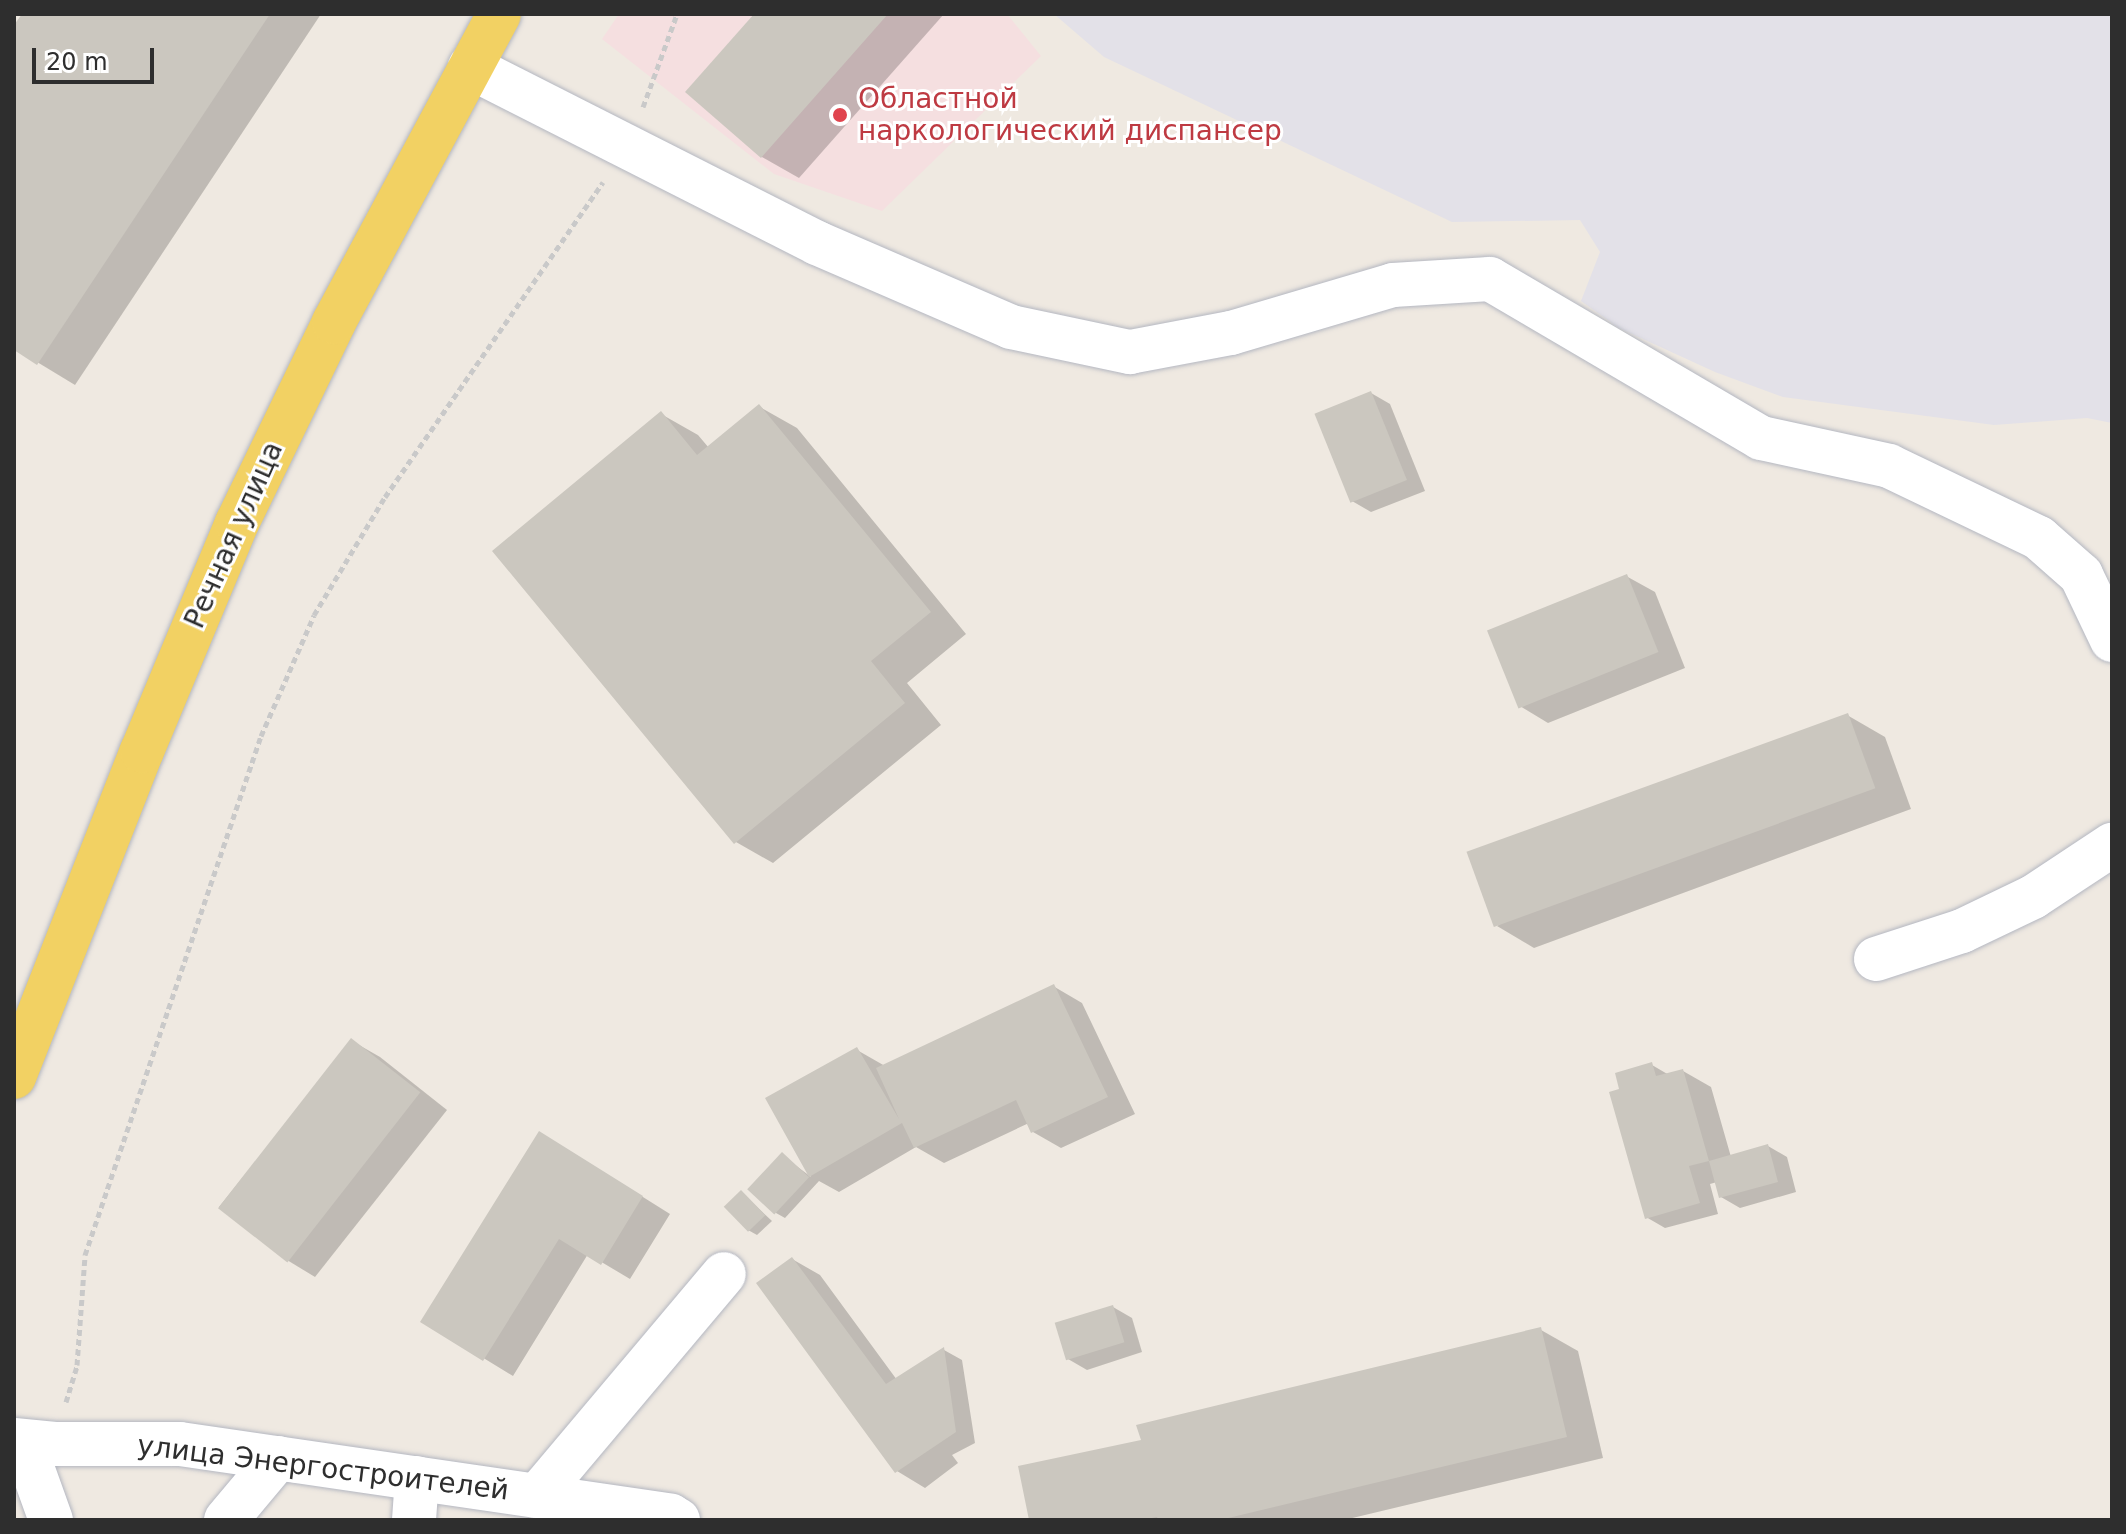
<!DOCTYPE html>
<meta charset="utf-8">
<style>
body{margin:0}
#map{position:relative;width:2126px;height:1534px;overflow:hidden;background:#efe9e1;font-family:"DejaVu Sans",sans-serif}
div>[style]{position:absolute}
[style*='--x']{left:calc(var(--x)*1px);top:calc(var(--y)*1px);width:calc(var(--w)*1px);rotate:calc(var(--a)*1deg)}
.industrial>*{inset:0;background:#e3e1e8}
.medical>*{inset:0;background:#f5dfe0}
.shadow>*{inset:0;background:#0003}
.building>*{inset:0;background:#cbc7bf;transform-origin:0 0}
.path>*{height:5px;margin-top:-2.5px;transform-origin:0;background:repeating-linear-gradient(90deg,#c9c9c9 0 6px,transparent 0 10px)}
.roads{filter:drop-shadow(0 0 2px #b4b7c1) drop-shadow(0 0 2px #b4b7c1)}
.minor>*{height:44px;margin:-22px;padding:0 22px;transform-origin:22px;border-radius:22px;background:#fff}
.major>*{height:44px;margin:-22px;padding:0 22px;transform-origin:22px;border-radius:22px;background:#f2d163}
.dots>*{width:22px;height:22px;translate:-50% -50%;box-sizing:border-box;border:4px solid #fff;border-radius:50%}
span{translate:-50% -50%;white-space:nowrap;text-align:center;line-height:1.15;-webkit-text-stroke:6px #fff;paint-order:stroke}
.health-label{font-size:28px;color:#be3a42}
.left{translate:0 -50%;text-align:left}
.street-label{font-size:28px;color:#2e2e2e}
.frame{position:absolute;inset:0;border:16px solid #2e2e2e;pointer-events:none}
.scale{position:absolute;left:32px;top:48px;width:122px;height:36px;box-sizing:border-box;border:4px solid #2e2e2e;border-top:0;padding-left:10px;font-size:24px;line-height:28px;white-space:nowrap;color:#2e2e2e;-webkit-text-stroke:6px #fff;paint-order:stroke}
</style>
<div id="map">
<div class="industrial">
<i style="clip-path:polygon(1054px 14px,2112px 14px,2112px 423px,2087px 418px,1994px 425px,1783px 397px,1715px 372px,1619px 328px,1581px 301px,1600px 252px,1580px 220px,1452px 222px,1104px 57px)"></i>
</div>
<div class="medical">
<i style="clip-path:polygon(619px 14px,1007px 14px,1041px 56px,882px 211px,774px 174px,602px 39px)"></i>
</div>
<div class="shadow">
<i style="clip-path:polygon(24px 14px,321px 14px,75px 385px,14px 348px,14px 29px)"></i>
<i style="clip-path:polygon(756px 14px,944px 14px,799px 178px,762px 157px)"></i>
<i style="clip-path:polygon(1371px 393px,1390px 404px,1425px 491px,1371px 512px,1352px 501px)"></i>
<i style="clip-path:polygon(760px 407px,797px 428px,966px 634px,907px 683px,941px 725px,773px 863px,736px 842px,661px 414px,698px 435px,709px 448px)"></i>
<i style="clip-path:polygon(1626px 576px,1655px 592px,1685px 668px,1548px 723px,1520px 706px)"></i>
<i style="clip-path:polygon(1847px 715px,1885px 737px,1911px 809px,1534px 948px,1497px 926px)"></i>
<i style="clip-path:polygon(1053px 986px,1082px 1003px,1135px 1114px,1061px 1148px,1033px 1132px,1029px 1123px,944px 1163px,916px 1147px,839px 1192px,819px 1181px,785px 1218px,776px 1213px,782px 1155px,811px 1177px,768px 1099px,857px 1050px,885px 1066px)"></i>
<i style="clip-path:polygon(352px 1041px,380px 1057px,447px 1110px,315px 1277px,287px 1260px,219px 1207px)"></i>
<i style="clip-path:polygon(1652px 1065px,1669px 1075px,1683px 1071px,1711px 1087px,1731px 1157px,1768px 1146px,1787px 1157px,1796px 1192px,1740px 1208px,1721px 1197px,1717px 1182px,1710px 1184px,1718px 1214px,1665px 1228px,1646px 1217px,1622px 1090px)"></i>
<i style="clip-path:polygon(568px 1150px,670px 1214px,630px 1279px,588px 1254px,513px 1376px,423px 1321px)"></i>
<i style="clip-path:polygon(741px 1192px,772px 1221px,757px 1235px,748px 1230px)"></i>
<i style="clip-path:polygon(792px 1259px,820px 1275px,897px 1380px,944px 1350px,962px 1360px,975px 1443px,952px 1455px,958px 1463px,925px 1488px,897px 1471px)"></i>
<i style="clip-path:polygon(1113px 1307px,1132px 1318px,1142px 1352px,1087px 1370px,1068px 1359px)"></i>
<i style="clip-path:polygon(1541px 1330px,1578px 1351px,1603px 1458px,1344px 1520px,1031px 1520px,1142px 1442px)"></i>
</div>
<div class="building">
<i style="clip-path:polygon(22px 14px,270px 14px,37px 365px,14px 350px,14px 25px)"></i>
<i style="clip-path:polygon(754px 14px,888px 14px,761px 158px,685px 92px)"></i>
<i style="left:1371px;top:391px;width:96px;height:61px;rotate:68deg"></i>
<i style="clip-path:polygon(759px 404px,931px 612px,871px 661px,905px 703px,734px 844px,492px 551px,661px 411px,697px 455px)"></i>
<i style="left:1627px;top:574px;width:84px;height:151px;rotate:68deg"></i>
<i style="left:1848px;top:713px;width:80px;height:406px;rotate:70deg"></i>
<i style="clip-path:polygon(1054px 984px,1108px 1097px,1031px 1133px,1016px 1100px,914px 1148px,902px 1123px,809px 1177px,765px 1098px,857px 1047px,899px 1119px,876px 1068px)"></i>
<i style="left:351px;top:1038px;width:88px;height:216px;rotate:38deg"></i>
<i style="clip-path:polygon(1652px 1062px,1656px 1076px,1683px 1069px,1709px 1161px,1768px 1144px,1778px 1182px,1719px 1198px,1709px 1161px,1689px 1166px,1700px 1203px,1645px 1219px,1609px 1092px,1619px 1089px,1615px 1073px)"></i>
<i style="clip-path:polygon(539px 1131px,643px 1196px,601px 1265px,559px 1239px,483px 1361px,420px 1322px)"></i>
<i style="left:782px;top:1152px;width:37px;height:51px;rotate:43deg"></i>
<i style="left:741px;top:1190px;width:35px;height:24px;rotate:46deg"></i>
<i style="clip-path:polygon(792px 1257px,886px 1384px,944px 1347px,956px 1432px,895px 1473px,756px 1283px)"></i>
<i style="left:1113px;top:1305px;width:39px;height:61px;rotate:73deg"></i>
<i style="clip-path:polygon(1541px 1327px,1567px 1437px,1220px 1520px,1158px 1520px,1157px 1517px,1141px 1520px,1029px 1520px,1018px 1466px,1141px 1440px,1136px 1425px)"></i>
</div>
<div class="path">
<i style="--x:643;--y:107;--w:99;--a:-69.9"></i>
<i style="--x:66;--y:1402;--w:39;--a:-73"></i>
<i style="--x:77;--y:1365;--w:110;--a:-85.8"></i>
<i style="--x:85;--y:1255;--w:548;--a:-71.27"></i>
<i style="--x:261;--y:736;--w:132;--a:-66.3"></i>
<i style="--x:314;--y:615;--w:138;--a:-59"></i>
<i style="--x:385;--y:497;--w:383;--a:-55.3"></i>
</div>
<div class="roads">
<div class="minor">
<i style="--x:470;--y:67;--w:389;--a:26.9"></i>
<i style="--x:817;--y:243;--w:211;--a:23.4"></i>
<i style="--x:1011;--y:327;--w:122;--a:11.9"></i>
<i style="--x:1130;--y:352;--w:103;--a:-10.7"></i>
<i style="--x:1231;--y:333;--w:169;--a:-16.5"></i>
<i style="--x:1393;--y:285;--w:97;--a:-3.5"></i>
<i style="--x:1490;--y:279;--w:314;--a:30.4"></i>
<i style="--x:1761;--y:438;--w:131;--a:12.3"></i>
<i style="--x:1889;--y:466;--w:166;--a:25.6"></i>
<i style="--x:2039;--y:538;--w:56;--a:41.4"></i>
<i style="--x:2081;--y:575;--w:72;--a:64.5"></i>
<i style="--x:1876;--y:959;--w:90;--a:-18"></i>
<i style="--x:1962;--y:931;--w:79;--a:-25.6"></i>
<i style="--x:2033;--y:897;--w:95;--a:-33.4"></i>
<i style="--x:14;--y:1440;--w:41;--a:5.6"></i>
<i style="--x:55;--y:1444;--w:125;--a:0"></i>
<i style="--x:180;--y:1444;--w:496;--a:8.3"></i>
<i style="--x:671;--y:1516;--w:8;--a:30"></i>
<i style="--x:23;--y:1442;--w:83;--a:70.3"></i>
<i style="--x:537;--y:1496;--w:290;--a:-49.9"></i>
<i style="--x:226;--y:1520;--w:81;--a:-50"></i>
<i style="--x:414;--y:1520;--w:42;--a:-85.9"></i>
</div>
<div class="major">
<i style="--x:14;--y:1077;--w:350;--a:-68.6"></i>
<i style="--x:142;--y:751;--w:247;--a:-67.4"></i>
<i style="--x:237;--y:523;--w:223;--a:-64.2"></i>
<i style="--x:334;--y:322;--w:349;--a:-61.8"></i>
</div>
</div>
<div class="dots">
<i style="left:840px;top:115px;background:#e0444e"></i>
</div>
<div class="health-label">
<span class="left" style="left:858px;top:115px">Областной<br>наркологический диспансер</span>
</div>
<div class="street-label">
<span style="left:234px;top:535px;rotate:-66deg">Речная улица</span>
<span style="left:323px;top:1468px;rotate:7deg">улица Энергостроителей</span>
</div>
<div class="frame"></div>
<div class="scale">20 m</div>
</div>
